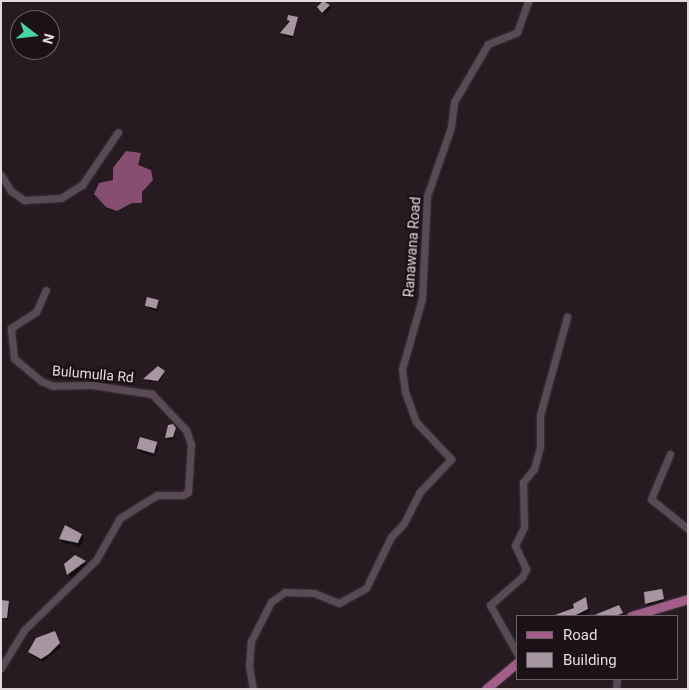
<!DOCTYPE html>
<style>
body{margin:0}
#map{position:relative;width:689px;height:690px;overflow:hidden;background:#271a21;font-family:Roboto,sans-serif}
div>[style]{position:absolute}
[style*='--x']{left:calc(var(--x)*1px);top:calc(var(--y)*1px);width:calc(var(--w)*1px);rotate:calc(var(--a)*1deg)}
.water>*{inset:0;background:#874e71}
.shadow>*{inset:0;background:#0007}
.building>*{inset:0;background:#a7969f;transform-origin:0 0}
.roads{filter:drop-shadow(0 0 1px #3e3439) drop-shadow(0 0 1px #3e3439)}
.minor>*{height:7px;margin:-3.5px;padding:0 3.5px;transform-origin:3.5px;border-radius:3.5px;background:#594a53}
.major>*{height:9px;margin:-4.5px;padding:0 4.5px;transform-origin:4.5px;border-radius:4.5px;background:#a35d89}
span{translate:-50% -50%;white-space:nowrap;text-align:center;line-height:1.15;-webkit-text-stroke:5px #1d1118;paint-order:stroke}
.street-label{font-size:14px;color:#e3d9de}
.frame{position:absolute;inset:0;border:2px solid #e3d9de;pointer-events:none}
.legend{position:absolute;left:516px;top:615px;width:162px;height:65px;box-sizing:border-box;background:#1d1118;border:1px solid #6c6167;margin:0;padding:6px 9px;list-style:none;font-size:15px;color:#e3d9de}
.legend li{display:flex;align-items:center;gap:10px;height:25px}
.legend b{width:25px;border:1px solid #6c6167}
.north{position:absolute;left:10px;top:10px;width:50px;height:50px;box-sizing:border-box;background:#1d1118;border:1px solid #6c6167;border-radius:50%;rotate:106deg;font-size:14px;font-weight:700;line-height:20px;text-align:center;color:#e3d9de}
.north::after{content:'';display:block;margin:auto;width:18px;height:22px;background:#47d49e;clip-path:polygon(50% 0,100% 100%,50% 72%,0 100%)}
</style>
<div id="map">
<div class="water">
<i style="clip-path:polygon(126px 151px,141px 153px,138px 165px,151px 170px,153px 180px,142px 192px,142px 203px,132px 203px,117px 211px,106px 207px,94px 194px,99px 183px,113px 180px,113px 168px)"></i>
</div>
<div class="shadow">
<i style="clip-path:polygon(324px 1px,331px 8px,324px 15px,318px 7px)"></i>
<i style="clip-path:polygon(297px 18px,293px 38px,282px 35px,288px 20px)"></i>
<i style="clip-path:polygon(158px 301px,157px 312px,146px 306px)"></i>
<i style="clip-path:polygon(164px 372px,160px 382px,154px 380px,150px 383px,145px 379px)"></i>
<i style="clip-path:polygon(176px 429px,174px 439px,168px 440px,167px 437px)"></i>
<i style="clip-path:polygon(156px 443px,158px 447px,155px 457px,140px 452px,138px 448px)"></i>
<i style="clip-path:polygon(82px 534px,84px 539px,80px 547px,63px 543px,60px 539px)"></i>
<i style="clip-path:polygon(76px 557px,88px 566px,71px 579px,65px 565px)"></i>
<i style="clip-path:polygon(661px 590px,665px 603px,648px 607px,646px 603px)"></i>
<i style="clip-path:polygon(585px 599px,590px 612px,583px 616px,563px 616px,562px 613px,576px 608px)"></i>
<i style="clip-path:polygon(9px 602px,10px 605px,8px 620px,1px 617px)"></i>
<i style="clip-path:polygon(618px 607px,623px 616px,597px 616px)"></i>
<i style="clip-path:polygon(57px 636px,61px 647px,43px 662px,31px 655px,29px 652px)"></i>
</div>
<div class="building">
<i style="clip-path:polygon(323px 1px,330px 5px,322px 13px,317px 7px)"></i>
<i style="clip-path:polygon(288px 15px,298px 17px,293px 36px,280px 33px,290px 21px,287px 20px)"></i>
<i style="left:147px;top:297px;width:12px;height:9px;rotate:14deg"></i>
<i style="clip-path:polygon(158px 366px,165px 371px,158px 381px,143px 379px)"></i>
<i style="clip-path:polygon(173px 424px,176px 428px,173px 437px,165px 438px,168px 425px)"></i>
<i style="left:140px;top:437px;width:18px;height:12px;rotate:16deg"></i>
<i style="clip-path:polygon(65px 525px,82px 534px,78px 543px,59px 539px)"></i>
<i style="clip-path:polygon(75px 555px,86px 561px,67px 575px,64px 564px)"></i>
<i style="clip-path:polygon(662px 589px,664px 599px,645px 604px,644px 592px)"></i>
<i style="clip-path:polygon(586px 597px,588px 609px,574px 616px,552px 616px,574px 608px,573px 604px)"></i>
<i style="clip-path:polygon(1px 600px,9px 601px,7px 618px,1px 618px)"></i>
<i style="clip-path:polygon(619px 605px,623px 613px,616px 616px,592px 616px)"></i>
<i style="clip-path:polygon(55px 631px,60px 643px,49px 654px,41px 659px,28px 652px,36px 638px)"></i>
</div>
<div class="roads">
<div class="minor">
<i style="--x:1;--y:175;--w:19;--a:58"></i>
<i style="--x:11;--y:191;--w:16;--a:35"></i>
<i style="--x:24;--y:200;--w:37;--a:-3"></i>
<i style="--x:61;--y:198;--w:25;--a:-32"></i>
<i style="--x:82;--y:185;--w:64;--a:-55.8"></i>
<i style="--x:670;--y:454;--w:49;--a:112.9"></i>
<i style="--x:651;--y:499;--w:48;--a:39"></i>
<i style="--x:518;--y:655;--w:57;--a:-119.2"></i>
<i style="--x:490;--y:605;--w:43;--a:-41.2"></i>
<i style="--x:522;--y:577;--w:9;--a:-63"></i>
<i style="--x:526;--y:569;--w:26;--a:-115"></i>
<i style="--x:515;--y:545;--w:20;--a:-63"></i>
<i style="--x:524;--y:527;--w:45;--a:-91.3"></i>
<i style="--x:523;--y:482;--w:17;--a:-50"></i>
<i style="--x:534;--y:469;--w:23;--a:-75"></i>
<i style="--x:540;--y:447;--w:32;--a:-90"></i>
<i style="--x:540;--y:415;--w:102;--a:-74.6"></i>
<i style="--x:1;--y:668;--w:44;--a:-58.8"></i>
<i style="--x:24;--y:630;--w:100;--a:-44.2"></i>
<i style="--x:96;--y:560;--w:48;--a:-60.3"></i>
<i style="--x:120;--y:518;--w:44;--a:-31.9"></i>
<i style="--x:157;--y:495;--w:26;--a:0"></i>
<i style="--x:183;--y:495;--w:6;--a:-31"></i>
<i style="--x:188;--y:492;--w:48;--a:-86.4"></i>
<i style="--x:191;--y:444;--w:15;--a:-110"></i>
<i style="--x:186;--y:430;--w:50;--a:-133.4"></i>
<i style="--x:152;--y:394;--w:61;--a:-171.5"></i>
<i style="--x:92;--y:385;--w:39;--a:179"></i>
<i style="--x:53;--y:386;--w:13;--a:-157"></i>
<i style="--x:41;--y:381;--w:35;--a:-140"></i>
<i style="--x:14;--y:358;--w:30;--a:-96"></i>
<i style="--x:11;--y:328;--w:30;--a:-33"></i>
<i style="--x:36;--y:312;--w:24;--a:-66"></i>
<i style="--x:253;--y:689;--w:22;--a:-100"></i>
<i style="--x:249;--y:667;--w:26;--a:-86"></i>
<i style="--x:251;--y:641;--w:44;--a:-62.9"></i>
<i style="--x:271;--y:602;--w:17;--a:-36"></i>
<i style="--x:285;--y:592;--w:29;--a:2"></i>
<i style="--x:314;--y:593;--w:27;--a:22"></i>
<i style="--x:339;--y:603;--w:31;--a:-29"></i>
<i style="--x:366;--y:588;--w:57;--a:-63.9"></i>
<i style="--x:391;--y:537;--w:19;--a:-47"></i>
<i style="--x:404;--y:523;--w:34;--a:-63"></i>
<i style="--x:419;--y:493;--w:47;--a:-46.7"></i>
<i style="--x:451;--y:459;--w:51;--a:-133.4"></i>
<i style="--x:416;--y:422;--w:33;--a:-110"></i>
<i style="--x:405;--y:391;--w:22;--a:-98"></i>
<i style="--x:402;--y:369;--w:73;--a:-74.1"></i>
<i style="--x:422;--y:299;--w:103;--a:-87.2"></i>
<i style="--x:427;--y:196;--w:73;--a:-70.8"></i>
<i style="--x:451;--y:127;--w:25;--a:-83"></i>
<i style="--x:454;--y:102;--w:67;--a:-59.6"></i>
<i style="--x:488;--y:44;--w:31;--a:-22"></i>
<i style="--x:517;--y:32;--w:33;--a:-70"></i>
<i style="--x:616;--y:689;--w:10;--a:-84"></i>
</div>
<div class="major">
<i style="--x:631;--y:616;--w:59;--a:-16.6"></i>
<i style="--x:486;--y:689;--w:42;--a:-40.2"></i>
</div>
</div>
<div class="street-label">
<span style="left:412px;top:247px;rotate:-86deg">Ranawana Road</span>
<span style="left:93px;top:374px;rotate:5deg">Bulumulla Rd</span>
</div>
<div class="frame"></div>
<ul class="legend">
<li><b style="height:6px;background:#a35d89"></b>Road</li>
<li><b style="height:14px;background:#a7969f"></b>Building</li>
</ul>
<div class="north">N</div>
</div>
